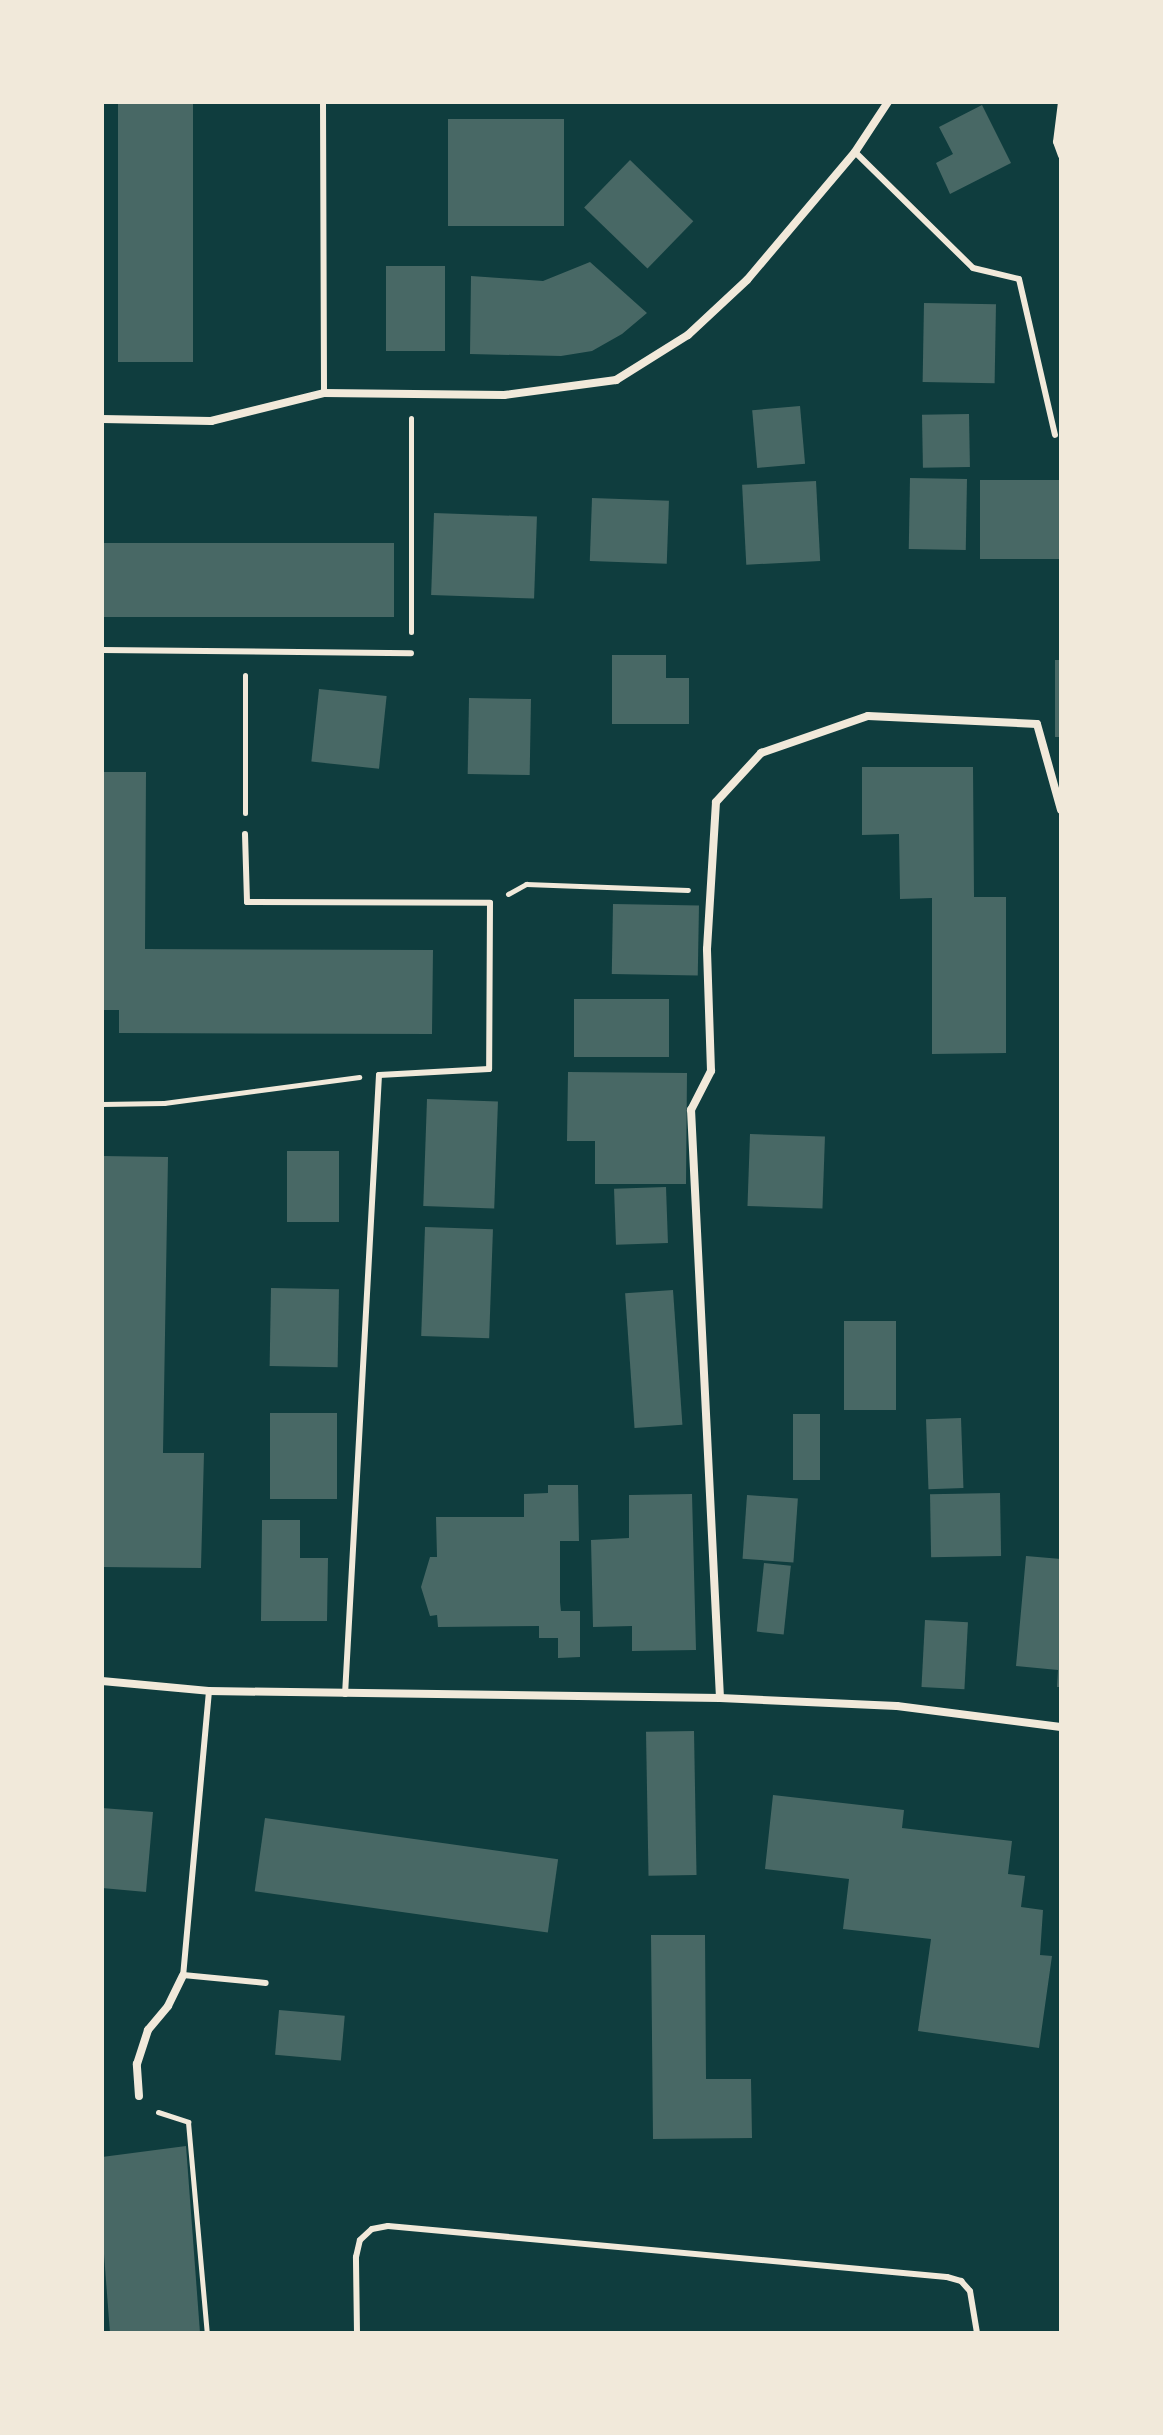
<!DOCTYPE html>
<html>
<head>
<meta charset="utf-8">
<style>
	body { margin:0 }
	#map { position:relative; width:1163px; height:2435px; overflow:hidden; background:#0f3d3e; font-family:"Source Sans 3",sans-serif }
	div>[style] { position:absolute }
	.building>* { inset:0; background:#486865; transform-origin:0 0 }
	.path>* { height:5px; margin:-2.5px; padding:0 2.5px; transform-origin:2.5px; border-radius:2.5px; background:#f1e9da }
	.service>* { height:6px; margin:-3px; padding:0 3px; transform-origin:3px; border-radius:3px; background:#f1e9da }
	.minor>* { height:8px; margin:-4px; padding:0 4px; transform-origin:4px; border-radius:4px; background:#f1e9da }
	span { translate:-50% -50%; white-space:nowrap; text-align:center; line-height:1.15; -webkit-text-stroke:8px #f1e9da; paint-order:stroke }
	.frame { position:absolute; inset:0; border:104px solid #f1e9da; pointer-events:none }
</style>
</head>
<body>
<div id="map">
	<div class="building">
		<i style="left:118px;top:102px;width:75px;height:260px"></i>
		<i style="clip-path:polygon(982px 105px,1011px 163px,950px 194px,936px 163px,953px 154px,939px 127px)"></i>
		<i style="left:448px;top:119px;width:116px;height:107px"></i>
		<i style="left:630px;top:160px;width:88px;height:66px;rotate:44deg"></i>
		<i style="clip-path:polygon(590px 262px,647px 313px,622px 334px,592px 351px,561px 356px,470px 354px,471px 276px,543px 281px)"></i>
		<i style="left:386px;top:266px;width:59px;height:85px"></i>
		<i style="left:924px;top:303px;width:72px;height:79px;rotate:1deg"></i>
		<i style="left:800px;top:406px;width:58px;height:48px;rotate:85deg"></i>
		<i style="left:969px;top:414px;width:53px;height:47px;rotate:89deg"></i>
		<i style="left:910px;top:478px;width:57px;height:71px;rotate:1deg"></i>
		<i style="left:980px;top:480px;width:81px;height:79px"></i>
		<i style="left:816px;top:481px;width:80px;height:74px;rotate:87deg"></i>
		<i style="left:592px;top:498px;width:77px;height:63px;rotate:2deg"></i>
		<i style="left:434px;top:513px;width:103px;height:82px;rotate:2deg"></i>
		<i style="left:102px;top:543px;width:292px;height:74px"></i>
		<i style="clip-path:polygon(612px 655px,666px 655px,666px 678px,689px 678px,689px 724px,612px 724px)"></i>
		<i style="left:1055px;top:660px;width:6px;height:77px"></i>
		<i style="left:319px;top:689px;width:68px;height:73px;rotate:6deg"></i>
		<i style="left:469px;top:698px;width:62px;height:76px;rotate:1deg"></i>
		<i style="clip-path:polygon(862px 767px,973px 767px,974px 897px,1006px 897px,1006px 1053px,932px 1054px,932px 898px,900px 899px,899px 834px,862px 835px)"></i>
		<i style="clip-path:polygon(102px 772px,146px 772px,145px 949px,433px 950px,432px 1034px,119px 1033px,119px 1010px,102px 1010px)"></i>
		<i style="left:613px;top:904px;width:86px;height:70px;rotate:1deg"></i>
		<i style="left:669px;top:999px;width:58px;height:95px;rotate:90deg"></i>
		<i style="clip-path:polygon(568px 1072px,687px 1073px,686px 1184px,595px 1184px,595px 1141px,567px 1141px)"></i>
		<i style="left:427px;top:1099px;width:71px;height:107px;rotate:2deg"></i>
		<i style="left:750px;top:1134px;width:75px;height:72px;rotate:2deg"></i>
		<i style="left:287px;top:1151px;width:52px;height:71px"></i>
		<i style="clip-path:polygon(102px 1156px,168px 1157px,163px 1453px,204px 1453px,201px 1568px,102px 1567px)"></i>
		<i style="left:666px;top:1187px;width:56px;height:52px;rotate:88deg"></i>
		<i style="left:425px;top:1227px;width:68px;height:109px;rotate:2deg"></i>
		<i style="left:271px;top:1288px;width:68px;height:78px;rotate:1deg"></i>
		<i style="left:673px;top:1290px;width:135px;height:48px;rotate:86deg"></i>
		<i style="left:844px;top:1321px;width:52px;height:89px"></i>
		<i style="left:270px;top:1413px;width:67px;height:86px"></i>
		<i style="left:793px;top:1414px;width:27px;height:66px"></i>
		<i style="left:961px;top:1418px;width:70px;height:35px;rotate:88deg"></i>
		<i style="clip-path:polygon(548px 1485px,578px 1485px,579px 1541px,560px 1541px,560px 1602px,561px 1611px,580px 1611px,580px 1657px,558px 1658px,558px 1638px,539px 1638px,539px 1626px,438px 1627px,437px 1615px,430px 1616px,421px 1587px,430px 1557px,437px 1557px,436px 1517px,524px 1517px,524px 1494px,548px 1493px)"></i>
		<i style="left:1000px;top:1493px;width:63px;height:70px;rotate:89deg"></i>
		<i style="clip-path:polygon(692px 1494px,696px 1650px,632px 1651px,632px 1626px,593px 1627px,591px 1540px,629px 1538px,629px 1495px)"></i>
		<i style="left:747px;top:1495px;width:51px;height:64px;rotate:4deg"></i>
		<i style="clip-path:polygon(262px 1520px,300px 1520px,300px 1558px,328px 1558px,327px 1621px,261px 1621px)"></i>
		<i style="clip-path:polygon(1026px 1556px,1061px 1559px,1061px 1687px,1057px 1687px,1058px 1670px,1016px 1666px)"></i>
		<i style="left:764px;top:1563px;width:27px;height:69px;rotate:6deg"></i>
		<i style="left:925px;top:1620px;width:43px;height:67px;rotate:3deg"></i>
		<i style="left:694px;top:1731px;width:144px;height:48px;rotate:89deg"></i>
		<i style="clip-path:polygon(773px 1795px,904px 1810px,902px 1828px,1012px 1841px,1008px 1874px,1025px 1876px,1021px 1907px,1043px 1910px,1040px 1955px,1052px 1956px,1039px 2048px,918px 2031px,931px 1939px,843px 1929px,849px 1879px,765px 1869px)"></i>
		<i style="clip-path:polygon(102px 1808px,153px 1812px,146px 1892px,102px 1888px)"></i>
		<i style="left:265px;top:1818px;width:296px;height:74px;rotate:8deg"></i>
		<i style="clip-path:polygon(651px 1935px,705px 1935px,706px 2079px,751px 2079px,752px 2138px,653px 2139px)"></i>
		<i style="left:279px;top:2010px;width:66px;height:45px;rotate:5deg"></i>
		<i style="clip-path:polygon(186px 2146px,200px 2333px,110px 2333px,102px 2228px,102px 2157px)"></i>
	</div>
	<div class="path">
		<i style="left:411px;top:418px;width:214px;rotate:90deg"></i>
		<i style="left:245px;top:813px;width:138px;rotate:-90deg"></i>
		<i style="left:508px;top:894px;width:21px;rotate:-29deg"></i>
		<i style="left:526px;top:884px;width:162px;rotate:2.1deg"></i>
		<i style="left:102px;top:1104px;width:62px;rotate:-0.9deg"></i>
		<i style="left:164px;top:1103px;width:197px;rotate:-7.6deg"></i>
		<i style="left:158px;top:2112px;width:32px;rotate:18deg"></i>
		<i style="left:188px;top:2122px;width:212px;rotate:84.9deg"></i>
	</div>
	<div class="service">
		<i style="left:323px;top:102px;width:291px;rotate:89.8deg"></i>
		<i style="left:1061px;top:102px;width:40px;rotate:97.1deg"></i>
		<i style="left:1056px;top:142px;width:15px;rotate:70deg"></i>
		<i style="left:855px;top:152px;width:165px;rotate:44.5deg"></i>
		<i style="left:973px;top:268px;width:47px;rotate:13.4deg"></i>
		<i style="left:1019px;top:279px;width:160px;rotate:77deg"></i>
		<i style="left:102px;top:650px;width:309px;rotate:0.6deg"></i>
		<i style="left:245px;top:834px;width:68px;rotate:88.3deg"></i>
		<i style="left:247px;top:902px;width:243px;rotate:0.2deg"></i>
		<i style="left:490px;top:903px;width:166px;rotate:90.3deg"></i>
		<i style="left:489px;top:1069px;width:110px;rotate:176.9deg"></i>
		<i style="left:379px;top:1075px;width:620px;rotate:93.14deg"></i>
		<i style="left:209px;top:1691px;width:285px;rotate:95.2deg"></i>
		<i style="left:183px;top:1975px;width:83px;rotate:5.5deg"></i>
		<i style="left:357px;top:2333px;width:76px;rotate:-90.8deg"></i>
		<i style="left:356px;top:2257px;width:17px;rotate:-77deg"></i>
		<i style="left:360px;top:2240px;width:16px;rotate:-43deg"></i>
		<i style="left:372px;top:2229px;width:16px;rotate:-11deg"></i>
		<i style="left:388px;top:2226px;width:561px;rotate:5.21deg"></i>
		<i style="left:947px;top:2277px;width:15px;rotate:16deg"></i>
		<i style="left:961px;top:2281px;width:13px;rotate:48deg"></i>
		<i style="left:970px;top:2291px;width:43px;rotate:80.5deg"></i>
	</div>
	<div class="minor">
		<i style="left:102px;top:419px;width:109px;rotate:1.1deg"></i>
		<i style="left:211px;top:421px;width:116px;rotate:-13.9deg"></i>
		<i style="left:324px;top:393px;width:180px;rotate:0.6deg"></i>
		<i style="left:504px;top:395px;width:113px;rotate:-7.6deg"></i>
		<i style="left:616px;top:380px;width:85px;rotate:-32deg"></i>
		<i style="left:688px;top:335px;width:81px;rotate:-43deg"></i>
		<i style="left:747px;top:280px;width:167px;rotate:-49.8deg"></i>
		<i style="left:855px;top:152px;width:60px;rotate:-56.6deg"></i>
		<i style="left:102px;top:1681px;width:107px;rotate:5.3deg"></i>
		<i style="left:209px;top:1691px;width:511px;rotate:0.78deg"></i>
		<i style="left:720px;top:1698px;width:177px;rotate:2.6deg"></i>
		<i style="left:897px;top:1706px;width:165px;rotate:7.3deg"></i>
		<i style="left:720px;top:1698px;width:589px;rotate:-92.82deg"></i>
		<i style="left:691px;top:1110px;width:44px;rotate:-62.9deg"></i>
		<i style="left:711px;top:1071px;width:122px;rotate:-91.9deg"></i>
		<i style="left:707px;top:949px;width:147px;rotate:-86.5deg"></i>
		<i style="left:716px;top:802px;width:67px;rotate:-47.4deg"></i>
		<i style="left:761px;top:753px;width:113px;rotate:-19.1deg"></i>
		<i style="left:868px;top:716px;width:169px;rotate:2.7deg"></i>
		<i style="left:1037px;top:724px;width:89px;rotate:74.4deg"></i>
		<i style="left:139px;top:2096px;width:32px;rotate:-94deg"></i>
		<i style="left:137px;top:2064px;width:36px;rotate:-72deg"></i>
		<i style="left:148px;top:2030px;width:31px;rotate:-50deg"></i>
		<i style="left:168px;top:2006px;width:34px;rotate:-64deg"></i>
	</div>
	<div class="frame"></div>
</div>
</body>
</html>
